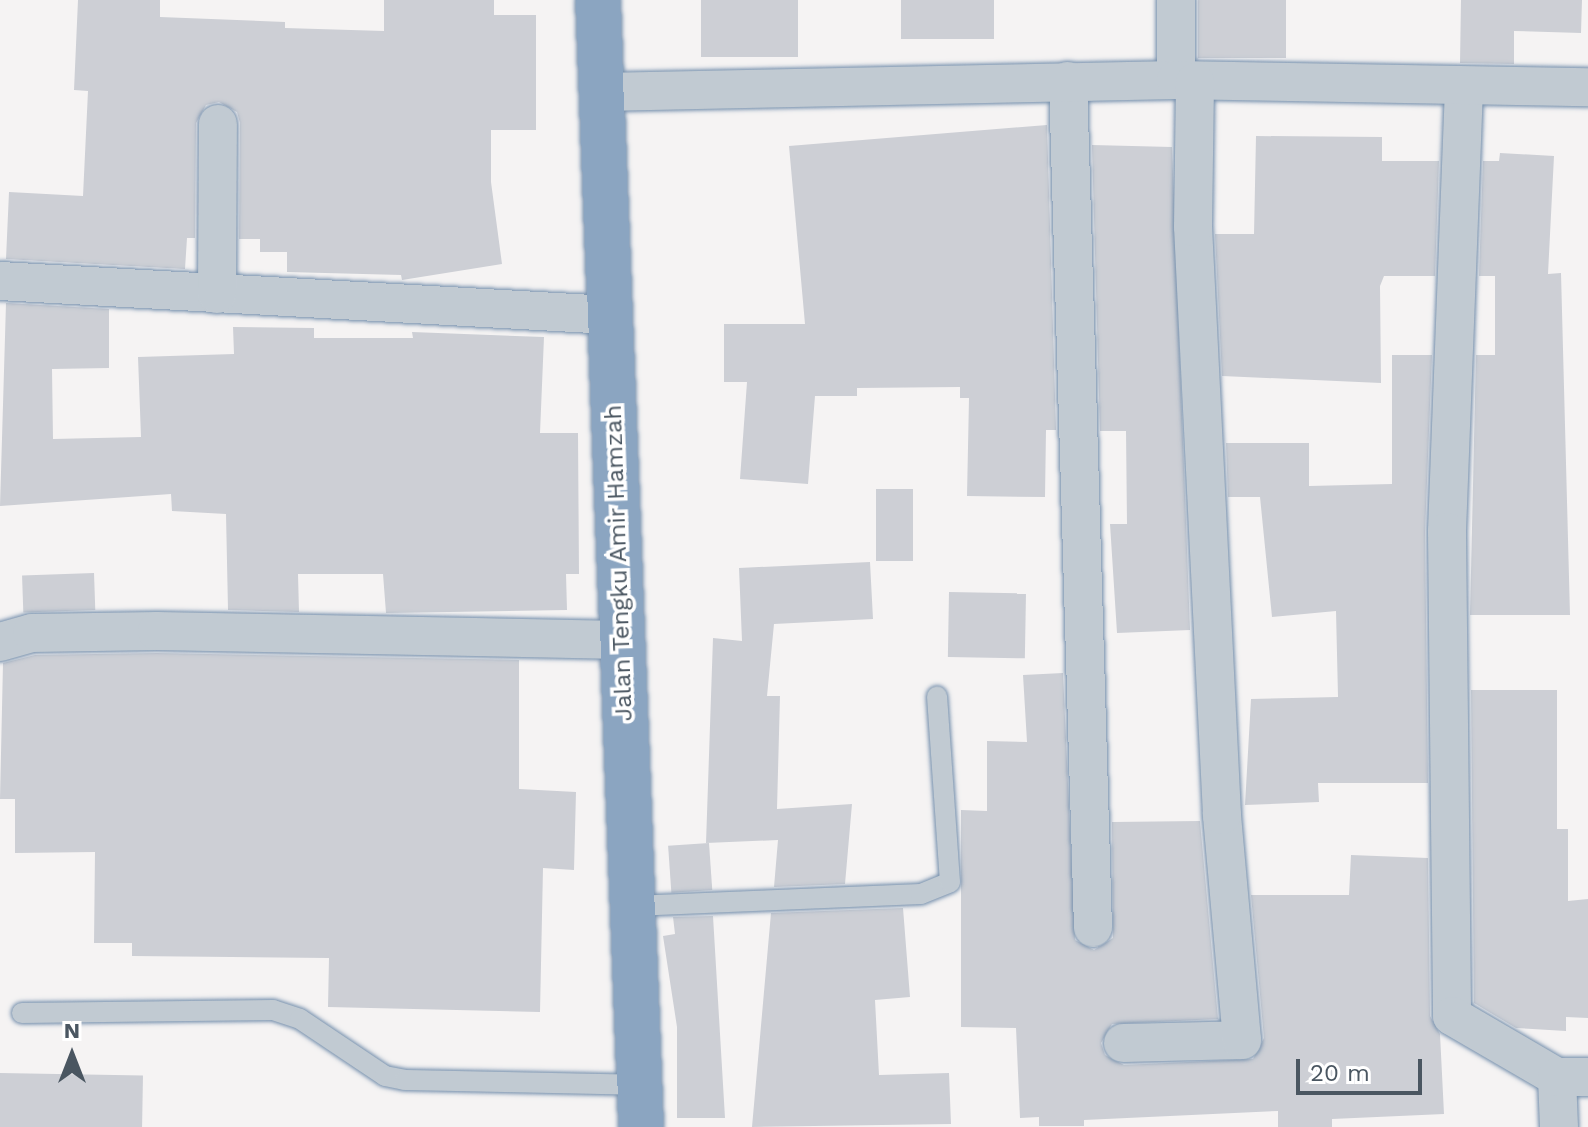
<!DOCTYPE html>
<html>
<head>
<meta charset="utf-8">
<style>
	body { margin:0 }
	#map { position:relative; width:1588px; height:1127px; overflow:hidden; background:#f5f3f3; font-family:"Work Sans",sans-serif }
	div>[style] { position:absolute }
	.building>* { inset:0; background:#cdcfd5; transform-origin:0 0 }
	.roads { filter:drop-shadow(0 0 2px #7690ad) drop-shadow(0 0 2px #7690ad) }
	.lane>* { height:20px; margin:-10px; padding:0 10px; transform-origin:10px; border-radius:10px; background:#c1cad2 }
	.street>* { height:38px; margin:-19px; padding:0 19px; transform-origin:19px; border-radius:19px; background:#c1cad2 }
	.highway>* { height:44px; margin:-22px; padding:0 22px; transform-origin:22px; border-radius:22px; background:#8ba5c1 }
	span { translate:-50% -50%; white-space:nowrap; text-align:center; line-height:1.15; -webkit-text-stroke:7px #fff; paint-order:stroke }
	.street-label { font-size:24px; color:#4a5661 }
	.north { position:absolute; left:32px; top:1015px; width:80px; height:80px; -webkit-text-stroke:6px #fff; paint-order:stroke; rotate:0deg; font-size:22px; font-weight:700; line-height:32px; text-align:center; color:#4a5661 }
	.north::after { content:''; display:block; margin:auto; width:28px; height:36px; background:#4a5661; clip-path:polygon(50% 0,100% 100%,50% 72%,0 100%) }
	.scale { position:absolute; left:1296px; top:1059px; width:126px; height:36px; box-sizing:border-box; border:4px solid #4a5661; border-top:0; padding-left:10px; font-size:24px; line-height:28px; white-space:nowrap; color:#4a5661; -webkit-text-stroke:6px #fff; paint-order:stroke }
</style>
</head>
<body>
<div id="map">
	<div class="building">
		<i style="clip-path:polygon(78px 0,160px 0,160px 17px,285px 22px,285px 28px,384px 31px,384px 0,494px 0,494px 15px,536px 15px,536px 130px,491px 130px,491px 182px,502px 264px,402px 280px,401px 275px,287px 272px,287px 252px,260px 252px,260px 239px,239px 239px,240px 123px,237px 112px,219px 102px,206px 105px,196px 123px,195px 238px,187px 238px,185px 269px,6px 259px,9px 192px,83px 196px,88px 91px,74px 90px)"></i>
		<i style="left:701px;top:0;width:97px;height:57px"></i>
		<i style="left:901px;top:0;width:93px;height:39px"></i>
		<i style="left:1198px;top:0;width:88px;height:58px"></i>
		<i style="clip-path:polygon(1461px 0,1582px 0,1581px 33px,1514px 31px,1514px 64px,1460px 63px)"></i>
		<i style="clip-path:polygon(1047px 125px,1056px 430px,1046px 430px,1045px 497px,967px 496px,969px 398px,960px 398px,960px 387px,857px 388px,857px 396px,815px 396px,808px 484px,740px 479px,747px 382px,724px 382px,724px 324px,805px 324px,789px 146px)"></i>
		<i style="clip-path:polygon(1256px 136px,1382px 137px,1382px 161px,1439px 161px,1435px 276px,1384px 276px,1380px 286px,1381px 383px,1222px 376px,1215px 234px,1254px 234px)"></i>
		<i style="clip-path:polygon(1092px 145px,1172px 147px,1190px 630px,1117px 633px,1110px 524px,1127px 524px,1126px 431px,1100px 431px)"></i>
		<i style="clip-path:polygon(1500px 153px,1554px 156px,1548px 274px,1561px 273px,1570px 615px,1470px 615px,1476px 355px,1495px 355px,1495px 276px,1479px 276px,1483px 161px,1499px 161px)"></i>
		<i style="clip-path:polygon(6px 303px,109px 309px,109px 368px,52px 369px,53px 439px,141px 437px,138px 357px,234px 354px,233px 327px,314px 328px,314px 338px,413px 338px,412px 332px,544px 337px,540px 433px,578px 433px,579px 574px,566px 574px,567px 610px,386px 613px,383px 574px,298px 574px,299px 612px,228px 610px,226px 514px,172px 511px,171px 494px,0 506px)"></i>
		<i style="clip-path:polygon(1392px 355px,1432px 355px,1425px 532px,1428px 783px,1318px 783px,1319px 802px,1245px 805px,1251px 699px,1338px 697px,1336px 611px,1272px 617px,1260px 497px,1228px 497px,1226px 443px,1309px 443px,1309px 486px,1392px 484px)"></i>
		<i style="left:876px;top:489px;width:37px;height:72px"></i>
		<i style="clip-path:polygon(870px 562px,873px 619px,774px 624px,767px 696px,780px 696px,777px 809px,852px 804px,845px 884px,774px 887px,778px 840px,706px 843px,713px 638px,742px 641px,739px 568px)"></i>
		<i style="left:94px;top:573px;width:37px;height:72px;rotate:88deg"></i>
		<i style="left:949px;top:592px;width:77px;height:65px;rotate:1deg"></i>
		<i style="clip-path:polygon(157px 653px,519px 660px,519px 789px,576px 792px,574px 870px,543px 868px,540px 1012px,328px 1007px,329px 958px,132px 956px,132px 943px,94px 943px,95px 852px,15px 853px,15px 799px,0 799px,3px 663px,35px 655px)"></i>
		<i style="clip-path:polygon(1063px 673px,1075px 940px,1094px 950px,1113px 938px,1112px 822px,1200px 821px,1218px 1019px,1112px 1024px,1101px 1043px,1105px 1055px,1124px 1065px,1253px 1059px,1264px 1038px,1251px 895px,1349px 895px,1351px 855px,1428px 858px,1430px 1016px,1440px 1034px,1444px 1114px,1332px 1119px,1332px 1127px,1278px 1127px,1278px 1111px,1084px 1120px,1084px 1126px,1039px 1126px,1039px 1117px,1020px 1118px,1016px 1028px,961px 1027px,961px 810px,987px 811px,987px 741px,1027px 742px,1023px 675px)"></i>
		<i style="clip-path:polygon(1471px 690px,1557px 690px,1557px 829px,1568px 829px,1568px 901px,1588px 899px,1588px 1018px,1566px 1017px,1566px 1031px,1516px 1028px,1474px 1003px)"></i>
		<i style="left:709px;top:843px;width:47px;height:41px;rotate:86deg"></i>
		<i style="clip-path:polygon(903px 908px,910px 997px,875px 1000px,879px 1075px,949px 1073px,951px 1124px,752px 1127px,771px 913px)"></i>
		<i style="clip-path:polygon(713px 916px,725px 1118px,677px 1118px,677px 1027px,663px 936px,675px 934px,673px 917px)"></i>
		<i style="left:0;top:1073px;width:143px;height:54px;rotate:1deg"></i>
	</div>
	<div class="roads">
		<div class="lane">
			<i style="left:633px;top:906px;width:288px;rotate:-2.4deg"></i>
			<i style="left:921px;top:894px;width:31px;rotate:-22deg"></i>
			<i style="left:950px;top:882px;width:186px;rotate:-94deg"></i>
			<i style="left:22px;top:1013px;width:251px;rotate:-0.7deg"></i>
			<i style="left:273px;top:1010px;width:28px;rotate:18deg"></i>
			<i style="left:300px;top:1019px;width:102px;rotate:33.8deg"></i>
			<i style="left:385px;top:1076px;width:20px;rotate:11deg"></i>
			<i style="left:405px;top:1080px;width:234px;rotate:1.2deg"></i>
		</div>
		<div class="street">
			<i style="left:1176px;top:80px;width:80px;rotate:-90deg"></i>
			<i style="left:1068px;top:81px;width:847px;rotate:88.31deg"></i>
			<i style="left:1464px;top:88px;width:444px;rotate:92.2deg"></i>
			<i style="left:1447px;top:532px;width:484px;rotate:89.4deg"></i>
			<i style="left:1452px;top:1016px;width:121px;rotate:30.2deg"></i>
			<i style="left:602px;top:92px;width:574px;rotate:-1.2deg"></i>
			<i style="left:1176px;top:80px;width:412px;rotate:1deg"></i>
			<i style="left:0;top:281px;width:611px;rotate:3.19deg"></i>
			<i style="left:217px;top:294px;width:170px;rotate:-89.7deg"></i>
			<i style="left:0;top:642px;width:33px;rotate:-16deg"></i>
			<i style="left:32px;top:633px;width:125px;rotate:-0.9deg"></i>
			<i style="left:157px;top:631px;width:465px;rotate:1.1deg"></i>
			<i style="left:1123px;top:1043px;width:119px;rotate:-1.4deg"></i>
			<i style="left:1242px;top:1040px;width:226px;rotate:-95.1deg"></i>
			<i style="left:1222px;top:815px;width:589px;rotate:-92.82deg"></i>
			<i style="left:1193px;top:227px;width:145px;rotate:-89.2deg"></i>
			<i style="left:1559px;top:1127px;width:50px;rotate:-92.3deg"></i>
			<i style="left:1557px;top:1077px;width:31px"></i>
		</div>
		<div class="highway">
			<i style="left:598px;top:0;width:1128px;rotate:87.81deg"></i>
		</div>
	</div>
	<div class="street-label">
		<span style="left:619px;top:563px;rotate:-92deg">Jalan Tengku Amir Hamzah</span>
	</div>
	<div class="north">N</div>
	<div class="scale">20 m</div>
</div>
</body>
</html>
